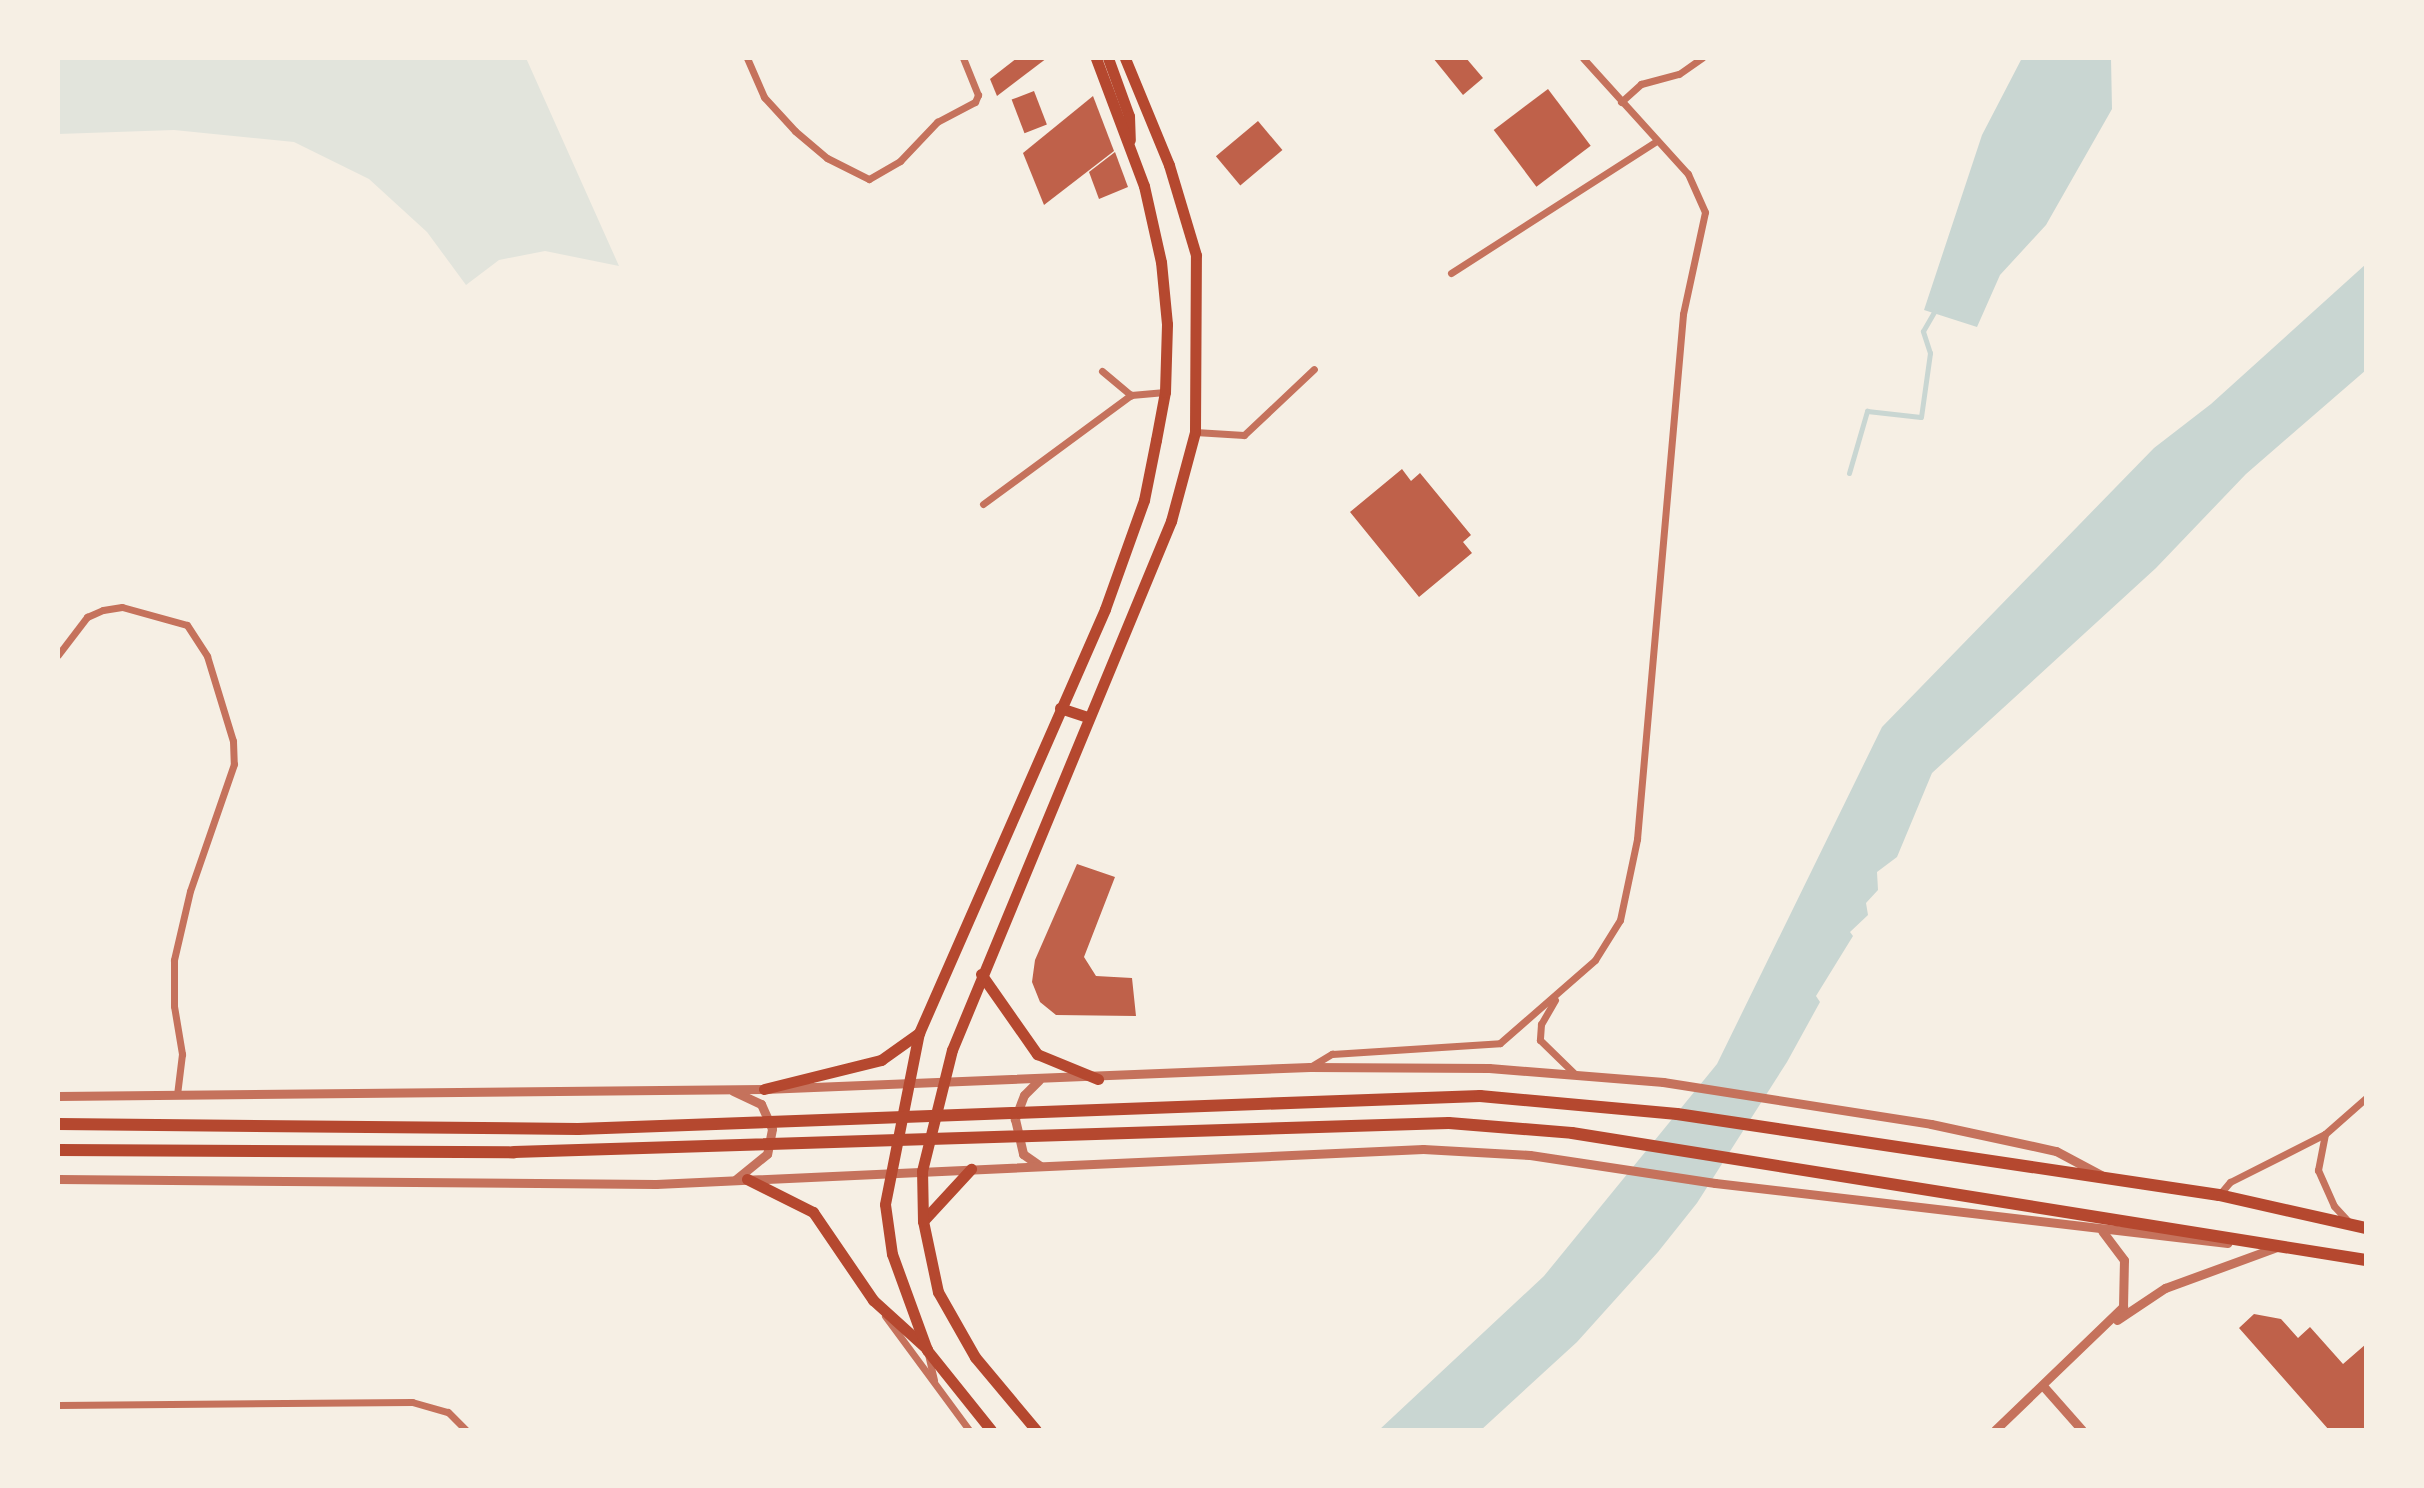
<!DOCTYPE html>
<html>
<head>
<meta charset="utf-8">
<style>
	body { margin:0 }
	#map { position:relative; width:2424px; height:1488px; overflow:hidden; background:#f6efe4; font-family:"PT Sans",sans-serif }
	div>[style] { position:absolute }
	.green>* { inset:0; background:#e2e4dc }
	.water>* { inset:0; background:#c9d6d2 }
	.stream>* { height:5px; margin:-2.5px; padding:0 2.5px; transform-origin:2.5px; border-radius:2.5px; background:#c9d6d2 }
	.building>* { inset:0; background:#bf614a; transform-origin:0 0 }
	.minor>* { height:7px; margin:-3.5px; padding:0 3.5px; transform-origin:3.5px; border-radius:3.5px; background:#c5725c }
	.tertiary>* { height:9px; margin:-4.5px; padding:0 4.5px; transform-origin:4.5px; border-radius:4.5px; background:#c5725c }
	.primary>* { height:11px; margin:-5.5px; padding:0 5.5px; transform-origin:5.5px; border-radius:5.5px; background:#b5482f }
	.trunk>* { height:12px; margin:-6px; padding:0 6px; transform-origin:6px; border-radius:6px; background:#b5482f }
	span { translate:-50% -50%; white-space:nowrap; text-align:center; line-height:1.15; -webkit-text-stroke:8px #f6efe4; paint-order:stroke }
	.frame { position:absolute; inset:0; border:60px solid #f6efe4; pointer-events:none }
</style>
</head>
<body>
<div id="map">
	<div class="green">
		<i style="clip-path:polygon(58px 58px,526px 58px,619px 266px,545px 251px,499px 260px,466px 285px,427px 232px,369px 179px,294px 142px,174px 130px,58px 134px)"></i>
	</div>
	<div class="water">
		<i style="clip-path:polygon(2022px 58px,2111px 58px,2112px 109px,2046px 225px,2000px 275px,1977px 327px,1924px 310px,1982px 135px)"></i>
		<i style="clip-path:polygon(2366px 264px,2366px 370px,2246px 474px,2156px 568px,1932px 773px,1897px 857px,1877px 872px,1878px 890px,1866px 903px,1868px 915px,1850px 932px,1853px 936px,1816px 996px,1820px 1002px,1787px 1062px,1697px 1203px,1658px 1252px,1577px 1342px,1481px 1430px,1379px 1430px,1544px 1276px,1717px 1064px,1882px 727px,2154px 448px,2211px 404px)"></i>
	</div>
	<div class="stream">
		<i style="left:1849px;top:473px;width:65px;rotate:-73.8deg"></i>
		<i style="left:1867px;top:411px;width:54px;rotate:6.3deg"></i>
		<i style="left:1921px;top:417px;width:65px;rotate:-82deg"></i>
		<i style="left:1930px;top:353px;width:23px;rotate:-108deg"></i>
		<i style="left:1923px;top:331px;width:24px;rotate:-60deg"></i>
	</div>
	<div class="building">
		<i style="clip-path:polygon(1017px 58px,1047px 58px,997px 96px,990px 79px)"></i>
		<i style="clip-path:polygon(1433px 58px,1466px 58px,1483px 78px,1463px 95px)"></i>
		<i style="left:1548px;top:89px;width:71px;height:68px;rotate:53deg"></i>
		<i style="left:1034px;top:91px;width:36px;height:24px;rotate:69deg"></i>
		<i style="clip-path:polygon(1093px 96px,1114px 151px,1044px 205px,1023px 153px)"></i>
		<i style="left:1258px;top:121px;width:38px;height:55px;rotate:50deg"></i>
		<i style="clip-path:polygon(1115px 152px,1128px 187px,1099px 199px,1089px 172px)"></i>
		<i style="clip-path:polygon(1402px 469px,1411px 481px,1420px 473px,1471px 535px,1463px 542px,1472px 553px,1419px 597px,1350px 512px)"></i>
		<i style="clip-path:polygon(1077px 864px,1115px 877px,1084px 957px,1096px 976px,1132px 978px,1136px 1016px,1056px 1015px,1040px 1002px,1032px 982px,1035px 960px)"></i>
		<i style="clip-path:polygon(2254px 1314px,2281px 1319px,2298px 1338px,2310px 1327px,2343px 1364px,2366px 1344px,2366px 1430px,2329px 1430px,2239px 1328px)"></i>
	</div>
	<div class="minor">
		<i style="left:747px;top:58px;width:43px;rotate:66.4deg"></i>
		<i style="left:764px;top:97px;width:46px;rotate:47.6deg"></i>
		<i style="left:795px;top:131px;width:42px;rotate:40.2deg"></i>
		<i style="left:827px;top:158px;width:47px;rotate:26.6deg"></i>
		<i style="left:869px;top:179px;width:36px;rotate:-30deg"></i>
		<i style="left:900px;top:161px;width:54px;rotate:-46.5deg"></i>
		<i style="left:937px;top:122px;width:43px;rotate:-27.8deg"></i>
		<i style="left:975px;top:102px;width:8px;rotate:-67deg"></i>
		<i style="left:978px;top:95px;width:40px;rotate:-112deg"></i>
		<i style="left:1621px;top:102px;width:27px;rotate:-42deg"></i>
		<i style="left:1641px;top:84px;width:39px;rotate:-15deg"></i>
		<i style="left:1679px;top:74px;width:28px;rotate:-35deg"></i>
		<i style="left:1451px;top:273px;width:245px;rotate:-32.7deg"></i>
		<i style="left:1102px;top:371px;width:38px;rotate:40deg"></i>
		<i style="left:1131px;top:395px;width:34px;rotate:-5deg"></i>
		<i style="left:1195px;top:432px;width:49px;rotate:3.5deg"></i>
		<i style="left:1244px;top:435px;width:96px;rotate:-43.3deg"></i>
		<i style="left:983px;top:504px;width:184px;rotate:-36.4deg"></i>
		<i style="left:58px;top:655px;width:48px;rotate:-52.7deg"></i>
		<i style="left:87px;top:617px;width:17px;rotate:-24deg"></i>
		<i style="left:103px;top:610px;width:19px;rotate:-9deg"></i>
		<i style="left:122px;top:607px;width:67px;rotate:15.5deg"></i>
		<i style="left:187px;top:625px;width:37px;rotate:57deg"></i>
		<i style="left:207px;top:656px;width:89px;rotate:73deg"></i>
		<i style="left:233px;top:741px;width:23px;rotate:88deg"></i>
		<i style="left:234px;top:764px;width:134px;rotate:109.1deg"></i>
		<i style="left:190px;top:891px;width:71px;rotate:103.1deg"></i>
		<i style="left:174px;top:960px;width:46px;rotate:90deg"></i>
		<i style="left:174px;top:1006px;width:49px;rotate:80.5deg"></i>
		<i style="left:182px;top:1054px;width:41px;rotate:97deg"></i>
		<i style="left:1555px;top:1000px;width:28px;rotate:120deg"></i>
		<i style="left:1541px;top:1024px;width:16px;rotate:94deg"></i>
		<i style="left:1540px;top:1040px;width:49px;rotate:44.2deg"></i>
		<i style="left:1310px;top:1067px;width:26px;rotate:-31deg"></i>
		<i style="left:1332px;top:1054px;width:168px;rotate:-3.7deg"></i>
		<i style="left:1500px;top:1043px;width:126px;rotate:-41.1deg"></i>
		<i style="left:1595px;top:960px;width:47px;rotate:-58deg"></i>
		<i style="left:1620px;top:920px;width:83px;rotate:-78.1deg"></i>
		<i style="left:1637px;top:839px;width:527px;rotate:-84.99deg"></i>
		<i style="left:1683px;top:314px;width:104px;rotate:-77.8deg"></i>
		<i style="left:1705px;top:212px;width:42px;rotate:-114.1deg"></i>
		<i style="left:1688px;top:174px;width:156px;rotate:-132.2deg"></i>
		<i style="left:2325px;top:1134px;width:37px;rotate:101deg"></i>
		<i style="left:2318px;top:1170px;width:39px;rotate:66deg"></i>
		<i style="left:2334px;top:1206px;width:25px;rotate:47deg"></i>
		<i style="left:2219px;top:1195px;width:17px;rotate:-50deg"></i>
		<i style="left:2230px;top:1182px;width:106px;rotate:-26.8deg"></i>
		<i style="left:2325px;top:1134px;width:55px;rotate:-41.3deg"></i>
		<i style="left:885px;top:1316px;width:142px;rotate:53.6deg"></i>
		<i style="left:928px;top:1354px;width:27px;rotate:77deg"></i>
		<i style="left:58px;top:1405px;width:354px;rotate:-0.5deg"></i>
		<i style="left:412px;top:1402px;width:37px;rotate:16deg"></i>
		<i style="left:448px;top:1412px;width:25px;rotate:45deg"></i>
	</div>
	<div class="tertiary">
		<i style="left:1039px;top:1080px;width:21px;rotate:135deg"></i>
		<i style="left:1024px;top:1095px;width:26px;rotate:111deg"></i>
		<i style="left:1015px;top:1119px;width:36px;rotate:77deg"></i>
		<i style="left:1023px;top:1154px;width:21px;rotate:35deg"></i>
		<i style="left:733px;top:1091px;width:31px;rotate:25deg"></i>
		<i style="left:761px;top:1104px;width:27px;rotate:66deg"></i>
		<i style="left:772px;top:1129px;width:25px;rotate:101deg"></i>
		<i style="left:767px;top:1154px;width:40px;rotate:141deg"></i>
		<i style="left:58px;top:1096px;width:706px;rotate:-0.57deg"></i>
		<i style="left:764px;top:1089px;width:546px;rotate:-2.31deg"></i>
		<i style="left:1310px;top:1067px;width:179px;rotate:0.3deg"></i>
		<i style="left:1489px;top:1068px;width:175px;rotate:4.6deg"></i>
		<i style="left:1663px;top:1082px;width:271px;rotate:8.9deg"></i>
		<i style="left:1931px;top:1124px;width:128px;rotate:12.2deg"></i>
		<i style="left:2056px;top:1151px;width:51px;rotate:28.1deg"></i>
		<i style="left:58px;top:1179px;width:598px;rotate:0.48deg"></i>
		<i style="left:656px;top:1184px;width:768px;rotate:-2.61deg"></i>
		<i style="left:1423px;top:1149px;width:107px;rotate:3.2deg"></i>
		<i style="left:1530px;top:1155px;width:187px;rotate:8.6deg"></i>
		<i style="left:1715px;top:1183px;width:516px;rotate:6.68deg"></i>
		<i style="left:2117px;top:1320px;width:58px;rotate:-33.7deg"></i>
		<i style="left:2165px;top:1288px;width:119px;rotate:-20.1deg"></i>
		<i style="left:2044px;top:1387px;width:57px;rotate:48.5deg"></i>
		<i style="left:1995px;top:1430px;width:178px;rotate:-43.9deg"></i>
		<i style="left:2123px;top:1307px;width:47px;rotate:-88.8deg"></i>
		<i style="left:2124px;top:1260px;width:36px;rotate:-127deg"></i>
	</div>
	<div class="primary">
		<i style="left:1108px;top:58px;width:62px;rotate:70.1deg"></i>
		<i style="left:1129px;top:116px;width:24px;rotate:88deg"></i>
		<i style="left:1060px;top:708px;width:28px;rotate:18deg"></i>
		<i style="left:981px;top:974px;width:98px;rotate:55deg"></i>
		<i style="left:1037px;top:1054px;width:66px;rotate:22.3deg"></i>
		<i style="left:764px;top:1089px;width:121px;rotate:-13.9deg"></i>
		<i style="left:881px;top:1060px;width:47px;rotate:-35.4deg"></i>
		<i style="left:747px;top:1179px;width:74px;rotate:26.6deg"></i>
		<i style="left:813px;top:1212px;width:107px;rotate:55.7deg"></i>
		<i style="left:873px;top:1300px;width:73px;rotate:42.2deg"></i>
		<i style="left:923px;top:1221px;width:71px;rotate:-47.3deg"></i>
		<i style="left:991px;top:1430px;width:102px;rotate:-128.7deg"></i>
		<i style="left:927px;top:1350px;width:102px;rotate:-110deg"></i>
		<i style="left:892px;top:1254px;width:50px;rotate:-98deg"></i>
		<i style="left:885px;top:1204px;width:174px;rotate:-78.8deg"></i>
		<i style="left:919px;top:1033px;width:463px;rotate:-66.3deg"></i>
		<i style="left:1105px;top:609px;width:116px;rotate:-70.3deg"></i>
		<i style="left:1144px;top:500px;width:61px;rotate:-78.7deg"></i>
		<i style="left:1156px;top:440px;width:49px;rotate:-79.4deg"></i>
		<i style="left:1165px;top:392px;width:68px;rotate:-88.3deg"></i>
		<i style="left:1167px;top:324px;width:62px;rotate:-95.5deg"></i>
		<i style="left:1161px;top:262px;width:78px;rotate:-102.6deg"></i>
		<i style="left:1144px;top:186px;width:137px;rotate:-110.6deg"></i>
		<i style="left:1036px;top:1430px;width:95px;rotate:-129.9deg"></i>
		<i style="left:975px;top:1357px;width:75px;rotate:-119.6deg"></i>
		<i style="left:938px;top:1292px;width:73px;rotate:-101.9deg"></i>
		<i style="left:923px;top:1221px;width:50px;rotate:-91.1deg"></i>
		<i style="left:922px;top:1171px;width:125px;rotate:-76.1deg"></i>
		<i style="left:952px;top:1050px;width:573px;rotate:-67.51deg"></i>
		<i style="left:1171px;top:521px;width:92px;rotate:-74.9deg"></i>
		<i style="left:1195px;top:432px;width:177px;rotate:-89.7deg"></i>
		<i style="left:1196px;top:255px;width:94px;rotate:-106.7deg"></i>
		<i style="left:1169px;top:165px;width:116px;rotate:-112.4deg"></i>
	</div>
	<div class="trunk">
		<i style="left:58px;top:1124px;width:520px;rotate:0.55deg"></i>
		<i style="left:578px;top:1129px;width:903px;rotate:-2.1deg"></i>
		<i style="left:1480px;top:1096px;width:198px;rotate:5.2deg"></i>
		<i style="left:1677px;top:1114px;width:548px;rotate:8.5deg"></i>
		<i style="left:2219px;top:1195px;width:151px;rotate:12.7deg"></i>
		<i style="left:58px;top:1150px;width:456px;rotate:0.3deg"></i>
		<i style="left:514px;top:1152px;width:935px;rotate:-1.78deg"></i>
		<i style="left:1449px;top:1123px;width:123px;rotate:4.6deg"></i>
		<i style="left:1572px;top:1133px;width:804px;rotate:9.09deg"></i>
	</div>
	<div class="frame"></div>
</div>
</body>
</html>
